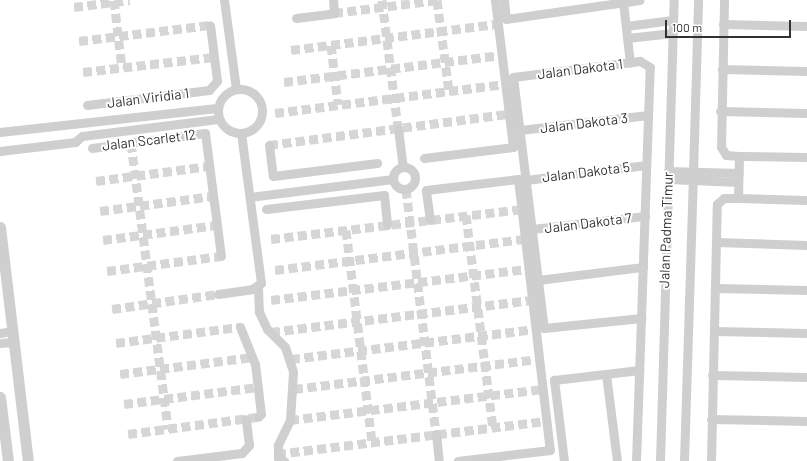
<!DOCTYPE html>
<html>
<head>
<meta charset="utf-8">
<style>
	body { margin:0 }
	#map { position:relative; width:807px; height:461px; overflow:hidden; background:#fff; font-family:Barlow,sans-serif }
	div>[style] { position:absolute }
	.minor-tunnel>* { height:9px; margin-top:-4.5px; transform-origin:0; background:repeating-linear-gradient(90deg,#d6d6d6 0 9px,transparent 0 13.5px) }
	.minor>* { height:9px; margin:-4.5px; padding:0 4.5px; transform-origin:4.5px; border-radius:4.5px; background:#cfcfcf }
	.minor>.ring { margin:-4.5px; padding:0; box-sizing:content-box; background:none; border:9px solid #cfcfcf; border-radius:50% }
	.tertiary>* { height:11px; margin:-5.5px; padding:0 5.5px; transform-origin:5.5px; border-radius:5.5px; background:#cfcfcf }
	span { translate:-50% -50%; white-space:nowrap; text-align:center; line-height:1.15; -webkit-text-stroke:4px #fff; paint-order:stroke }
	.street-label { font-size:14px; color:#323232 }
	.scale { position:absolute; left:665px; top:20px; width:126px; height:18px; box-sizing:border-box; border:2px solid #323232; border-top:0; padding-left:5px; font-size:12px; line-height:14px; white-space:nowrap; color:#323232; -webkit-text-stroke:3px #fff; paint-order:stroke }
</style>
</head>
<body>
<div id="map">
	<div class="minor-tunnel">
		<i style="left:114px;top:0;width:68px;rotate:83.3deg"></i>
		<i style="left:382px;top:0;width:129px;rotate:82.9deg"></i>
		<i style="left:437px;top:0;width:92px;rotate:82.5deg"></i>
		<i style="left:74px;top:7px;width:56px;rotate:-7.1deg"></i>
		<i style="left:334px;top:13px;width:106px;rotate:-7.1deg"></i>
		<i style="left:79px;top:41px;width:132px;rotate:-7deg"></i>
		<i style="left:331px;top:45px;width:60px;rotate:83.3deg"></i>
		<i style="left:291px;top:50px;width:209px;rotate:-7.2deg"></i>
		<i style="left:83px;top:72px;width:132px;rotate:-6.5deg"></i>
		<i style="left:284px;top:82px;width:219px;rotate:-7.1deg"></i>
		<i style="left:275px;top:113px;width:232px;rotate:-7.2deg"></i>
		<i style="left:131px;top:143px;width:288px;rotate:82.6deg"></i>
		<i style="left:269px;top:145px;width:242px;rotate:-7.4deg"></i>
		<i style="left:96px;top:181px;width:114px;rotate:-7.6deg"></i>
		<i style="left:406px;top:189px;width:247px;rotate:83deg"></i>
		<i style="left:100px;top:211px;width:114px;rotate:-7.6deg"></i>
		<i style="left:466px;top:215px;width:215px;rotate:82.8deg"></i>
		<i style="left:346px;top:230px;width:214px;rotate:83deg"></i>
		<i style="left:271px;top:239px;width:252px;rotate:-6.8deg"></i>
		<i style="left:103px;top:240px;width:115px;rotate:-7.5deg"></i>
		<i style="left:275px;top:270px;width:252px;rotate:-7.1deg"></i>
		<i style="left:107px;top:271px;width:115px;rotate:-7.5deg"></i>
		<i style="left:271px;top:300px;width:259px;rotate:-6.9deg"></i>
		<i style="left:112px;top:309px;width:107px;rotate:-8.1deg"></i>
		<i style="left:271px;top:332px;width:263px;rotate:-7deg"></i>
		<i style="left:116px;top:343px;width:125px;rotate:-7.4deg"></i>
		<i style="left:291px;top:359px;width:247px;rotate:-7deg"></i>
		<i style="left:120px;top:374px;width:134px;rotate:-7.3deg"></i>
		<i style="left:294px;top:389px;width:247px;rotate:-7deg"></i>
		<i style="left:124px;top:404px;width:135px;rotate:-7.2deg"></i>
		<i style="left:290px;top:420px;width:255px;rotate:-7deg"></i>
		<i style="left:128px;top:434px;width:131px;rotate:-7.5deg"></i>
		<i style="left:277px;top:454px;width:272px;rotate:-7deg"></i>
	</div>
	<div class="minor">
		<i style="left:224px;top:0;width:90px;rotate:82.3deg"></i>
		<i style="left:504px;top:0;width:19px;rotate:84deg"></i>
		<i style="left:506px;top:19px;width:135px;rotate:-8.1deg"></i>
		<i style="left:623px;top:2px;width:61px;rotate:83.5deg"></i>
		<i style="left:296px;top:18px;width:38px;rotate:-7deg"></i>
		<i style="left:334px;top:13px;width:13px;rotate:-94deg"></i>
		<i style="left:723px;top:24px;width:84px;rotate:1.4deg"></i>
		<i style="left:626px;top:26px;width:47px;rotate:-7.3deg"></i>
		<i style="left:627px;top:38px;width:46px;rotate:-6.2deg"></i>
		<i style="left:722px;top:69px;width:85px;rotate:1.3deg"></i>
		<i class="ring" style="left:218px;top:89px;width:35px;height:35px"></i>
		<i style="left:87px;top:105px;width:123px;rotate:-7deg"></i>
		<i style="left:209px;top:90px;width:12px;rotate:-48deg"></i>
		<i style="left:217px;top:81px;width:56px;rotate:-97.1deg"></i>
		<i style="left:720px;top:111px;width:87px;rotate:1.3deg"></i>
		<i style="left:398px;top:128px;width:39px;rotate:83deg"></i>
		<i style="left:520px;top:130px;width:129px;rotate:-6.7deg"></i>
		<i style="left:0;top:132px;width:218px;rotate:-6.3deg"></i>
		<i style="left:269px;top:145px;width:31px;rotate:83deg"></i>
		<i style="left:273px;top:176px;width:105px;rotate:-7.1deg"></i>
		<i style="left:92px;top:148px;width:114px;rotate:-7.6deg"></i>
		<i style="left:205px;top:133px;width:124px;rotate:82.6deg"></i>
		<i style="left:0;top:151px;width:76px;rotate:-6.8deg"></i>
		<i style="left:75px;top:142px;width:9px;rotate:-41deg"></i>
		<i style="left:82px;top:136px;width:137px;rotate:-7.1deg"></i>
		<i style="left:739px;top:156px;width:68px;rotate:0.8deg"></i>
		<i style="left:424px;top:158px;width:90px;rotate:-7deg"></i>
		<i style="left:513px;top:147px;width:148px;rotate:-97deg"></i>
		<i class="ring" style="left:393px;top:167px;width:13px;height:13px"></i>
		<i style="left:668px;top:171px;width:71px;rotate:1.6deg"></i>
		<i style="left:693px;top:172px;width:172px;rotate:-88.3deg"></i>
		<i style="left:668px;top:179px;width:70px;rotate:2.5deg"></i>
		<i style="left:526px;top:180px;width:121px;rotate:-7.1deg"></i>
		<i style="left:250px;top:197px;width:144px;rotate:-7.2deg"></i>
		<i style="left:738px;top:198px;width:69px;rotate:1.7deg"></i>
		<i style="left:266px;top:209px;width:119px;rotate:-6.8deg"></i>
		<i style="left:384px;top:195px;width:30px;rotate:84deg"></i>
		<i style="left:430px;top:220px;width:30px;rotate:-98deg"></i>
		<i style="left:426px;top:190px;width:93px;rotate:-6.8deg"></i>
		<i style="left:518px;top:179px;width:273px;rotate:83.3deg"></i>
		<i style="left:550px;top:450px;width:93px;rotate:173.2deg"></i>
		<i style="left:532px;top:229px;width:114px;rotate:-6.6deg"></i>
		<i style="left:716px;top:242px;width:91px;rotate:1.9deg"></i>
		<i style="left:538px;top:280px;width:106px;rotate:-7.1deg"></i>
		<i style="left:258px;top:287px;width:25px;rotate:88deg"></i>
		<i style="left:259px;top:312px;width:19px;rotate:65deg"></i>
		<i style="left:267px;top:329px;width:25px;rotate:45deg"></i>
		<i style="left:285px;top:347px;width:26px;rotate:72deg"></i>
		<i style="left:293px;top:372px;width:48px;rotate:93.6deg"></i>
		<i style="left:290px;top:420px;width:28px;rotate:116deg"></i>
		<i style="left:278px;top:445px;width:13px;rotate:90deg"></i>
		<i style="left:278px;top:458px;width:7px;rotate:27deg"></i>
		<i style="left:715px;top:288px;width:92px;rotate:1.2deg"></i>
		<i style="left:218px;top:294px;width:34px;rotate:-8deg"></i>
		<i style="left:252px;top:289px;width:11px;rotate:-34deg"></i>
		<i style="left:261px;top:283px;width:150px;rotate:-97.6deg"></i>
		<i style="left:240px;top:327px;width:40px;rotate:68deg"></i>
		<i style="left:255px;top:364px;width:50px;rotate:83.2deg"></i>
		<i style="left:261px;top:414px;width:4px;rotate:135deg"></i>
		<i style="left:714px;top:331px;width:93px;rotate:1.2deg"></i>
		<i style="left:0;top:333px;width:12px;rotate:-9deg"></i>
		<i style="left:0;top:343px;width:13px;rotate:-4deg"></i>
		<i style="left:606px;top:374px;width:88px;rotate:82.8deg"></i>
		<i style="left:712px;top:375px;width:95px;rotate:1.2deg"></i>
		<i style="left:711px;top:419px;width:96px;rotate:1.2deg"></i>
		<i style="left:436px;top:434px;width:27px;rotate:84deg"></i>
		<i style="left:177px;top:461px;width:65px;rotate:-7deg"></i>
		<i style="left:242px;top:453px;width:11px;rotate:-49deg"></i>
		<i style="left:249px;top:445px;width:26px;rotate:-97deg"></i>
		<i style="left:564px;top:461px;width:82px;rotate:-97deg"></i>
		<i style="left:554px;top:380px;width:86px;rotate:-6.7deg"></i>
		<i style="left:636px;top:461px;width:394px;rotate:-88deg"></i>
		<i style="left:650px;top:67px;width:12px;rotate:-149deg"></i>
		<i style="left:640px;top:61px;width:128px;rotate:172.8deg"></i>
		<i style="left:513px;top:77px;width:253px;rotate:83deg"></i>
		<i style="left:544px;top:328px;width:98px;rotate:-5.9deg"></i>
		<i style="left:660px;top:461px;width:461px;rotate:-88.3deg"></i>
		<i style="left:684px;top:461px;width:280px;rotate:-88.2deg"></i>
		<i style="left:711px;top:461px;width:257px;rotate:-88.7deg"></i>
		<i style="left:717px;top:204px;width:9px;rotate:-41deg"></i>
		<i style="left:724px;top:198px;width:14px"></i>
		<i style="left:738px;top:198px;width:42px;rotate:-88.6deg"></i>
		<i style="left:739px;top:156px;width:13px;rotate:-176deg"></i>
		<i style="left:726px;top:155px;width:9px;rotate:-122deg"></i>
		<i style="left:721px;top:147px;width:147px;rotate:-88.8deg"></i>
	</div>
	<div class="tertiary">
		<i style="left:0;top:227px;width:236px;rotate:83.2deg"></i>
		<i style="left:0;top:397px;width:64px;rotate:82.9deg"></i>
	</div>
	<div class="street-label">
		<span style="left:580px;top:69px;rotate:-7deg">Jalan Dakota 1</span>
		<span style="left:148px;top:98px;rotate:-7deg">Jalan Viridia 1</span>
		<span style="left:584px;top:123px;rotate:-7deg">Jalan Dakota 3</span>
		<span style="left:149px;top:140px;rotate:-7deg">Jalan Scarlet 12</span>
		<span style="left:586px;top:172px;rotate:-7deg">Jalan Dakota 5</span>
		<span style="left:588px;top:223px;rotate:-7deg">Jalan Dakota 7</span>
		<span style="left:666px;top:230px;rotate:-88deg">Jalan Padma Timur</span>
	</div>
	<div class="scale">100 m</div>
</div>
</body>
</html>
